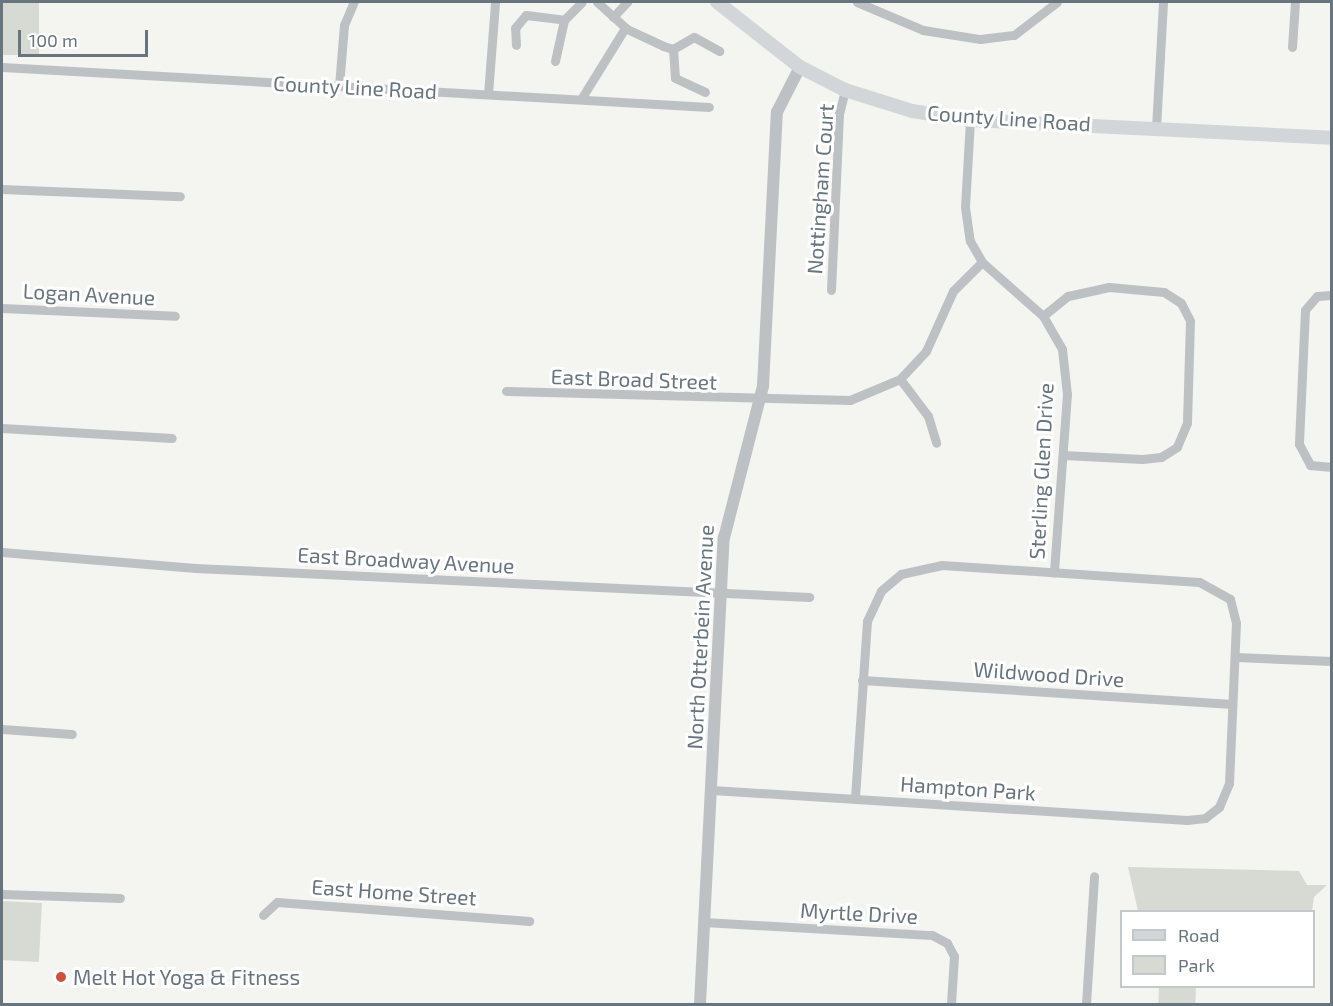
<!DOCTYPE html>
<html>
<head>
<meta charset="utf-8">
<style>
	body { margin:0 }
	#map { position:relative; width:1333px; height:1006px; overflow:hidden; background:#f4f4f1; font-family:"Exo 2",sans-serif }
	div>[style] { position:absolute }
	.green>* { inset:0; background:#d6dad2; transform-origin:0 0 }
	.minor>* { height:9px; margin:-4.5px; padding:0 4.5px; transform-origin:4.5px; border-radius:4.5px; background:#bec1c4 }
	.tertiary>* { height:12px; margin:-6px; padding:0 6px; transform-origin:6px; border-radius:6px; background:#bec1c4 }
	.secondary>* { height:14px; margin:-7px; padding:0 7px; transform-origin:7px; border-radius:7px; background:#d2d6d9 }
	.dots>* { width:16px; height:16px; translate:-50% -50%; box-sizing:border-box; border:3px solid #fff; border-radius:50% }
	span { translate:-50% -50%; white-space:nowrap; text-align:center; line-height:1.15; -webkit-text-stroke:6px #fff; paint-order:stroke }
	.street-label { font-size:21px; color:#67757e }
	.poi-label { font-size:21px; color:#67757e }
	.left { translate:0 -50%; text-align:left }
	.frame { position:absolute; inset:0; border:3px solid #67757e; pointer-events:none }
	.legend { position:absolute; left:1120px; top:910px; width:195px; height:78px; box-sizing:border-box; background:#fff; border:2px solid #c2c8cb; margin:0; padding:8px 10px; list-style:none; font-size:18px; color:#67757e }
	.legend li { display:flex; align-items:center; gap:12px; height:30px }
	.legend b { width:30px; border:2px solid #c2c8cb }
	.scale { position:absolute; left:18px; top:30px; width:130px; height:27px; box-sizing:border-box; border:3px solid #67757e; border-top:0; padding-left:8px; font-size:18px; line-height:21px; white-space:nowrap; color:#67757e; -webkit-text-stroke:4px #fff; paint-order:stroke }
</style>
</head>
<body>
<div id="map">
	<div class="green">
		<i style="left:2px;top:2px;width:37px;height:53px"></i>
		<i style="clip-path:polygon(1128px 867px,1299px 871px,1307px 885px,1327px 885px,1314px 897px,1312px 911px,1138px 911px)"></i>
		<i style="left:2px;top:901px;width:40px;height:59px;rotate:3deg"></i>
		<i style="left:1159px;top:986px;width:37px;height:18px;rotate:2deg"></i>
	</div>
	<div class="minor">
		<i style="left:597px;top:2px;width:40px;rotate:42deg"></i>
		<i style="left:627px;top:29px;width:40px;rotate:25deg"></i>
		<i style="left:663px;top:46px;width:10px;rotate:17deg"></i>
		<i style="left:673px;top:49px;width:24px;rotate:-30deg"></i>
		<i style="left:694px;top:37px;width:29px;rotate:29deg"></i>
		<i style="left:857px;top:2px;width:72px;rotate:23deg"></i>
		<i style="left:923px;top:30px;width:58px;rotate:9deg"></i>
		<i style="left:980px;top:39px;width:34px;rotate:-7deg"></i>
		<i style="left:1014px;top:35px;width:54px;rotate:-37.5deg"></i>
		<i style="left:613px;top:17px;width:21px;rotate:-47deg"></i>
		<i style="left:516px;top:45px;width:17px;rotate:-93deg"></i>
		<i style="left:515px;top:28px;width:17px;rotate:-50deg"></i>
		<i style="left:526px;top:15px;width:38px;rotate:7deg"></i>
		<i style="left:1292px;top:47px;width:45px;rotate:-86.2deg"></i>
		<i style="left:673px;top:49px;width:29px;rotate:86deg"></i>
		<i style="left:675px;top:78px;width:33px;rotate:25deg"></i>
		<i style="left:555px;top:61px;width:42px;rotate:-77.6deg"></i>
		<i style="left:564px;top:20px;width:25px;rotate:-45deg"></i>
		<i style="left:2px;top:67px;width:708px;rotate:3.24deg"></i>
		<i style="left:339px;top:86px;width:61px;rotate:-85.3deg"></i>
		<i style="left:344px;top:25px;width:25px;rotate:-67deg"></i>
		<i style="left:488px;top:94px;width:92px;rotate:-85.6deg"></i>
		<i style="left:581px;top:99px;width:84px;rotate:-58.2deg"></i>
		<i style="left:970px;top:120px;width:87px;rotate:93.3deg"></i>
		<i style="left:965px;top:207px;width:34px;rotate:82deg"></i>
		<i style="left:970px;top:241px;width:24px;rotate:60deg"></i>
		<i style="left:982px;top:262px;width:81px;rotate:41.5deg"></i>
		<i style="left:1043px;top:316px;width:38px;rotate:60deg"></i>
		<i style="left:1062px;top:349px;width:45px;rotate:83.7deg"></i>
		<i style="left:1067px;top:394px;width:179px;rotate:94.2deg"></i>
		<i style="left:1156px;top:128px;width:126px;rotate:-86.8deg"></i>
		<i style="left:2px;top:189px;width:178px;rotate:2.3deg"></i>
		<i style="left:831px;top:290px;width:176px;rotate:-87.4deg"></i>
		<i style="left:839px;top:114px;width:25px;rotate:-76deg"></i>
		<i style="left:1332px;top:295px;width:15px;rotate:176deg"></i>
		<i style="left:1317px;top:296px;width:18px;rotate:131deg"></i>
		<i style="left:1305px;top:310px;width:134px;rotate:92.6deg"></i>
		<i style="left:1299px;top:444px;width:24px;rotate:62deg"></i>
		<i style="left:1310px;top:465px;width:22px;rotate:5deg"></i>
		<i style="left:2px;top:308px;width:173px;rotate:2.6deg"></i>
		<i style="left:1043px;top:316px;width:32px;rotate:-39deg"></i>
		<i style="left:1068px;top:296px;width:42px;rotate:-12.4deg"></i>
		<i style="left:1109px;top:287px;width:55px;rotate:5.2deg"></i>
		<i style="left:1164px;top:292px;width:20px;rotate:33deg"></i>
		<i style="left:1181px;top:303px;width:20px;rotate:63deg"></i>
		<i style="left:1190px;top:321px;width:102px;rotate:91.7deg"></i>
		<i style="left:1187px;top:423px;width:26px;rotate:113deg"></i>
		<i style="left:1177px;top:447px;width:19px;rotate:148deg"></i>
		<i style="left:1161px;top:457px;width:19px;rotate:174deg"></i>
		<i style="left:1142px;top:459px;width:79px;rotate:-177.1deg"></i>
		<i style="left:900px;top:379px;width:46px;rotate:52.9deg"></i>
		<i style="left:928px;top:416px;width:28px;rotate:73deg"></i>
		<i style="left:506px;top:391px;width:344px;rotate:1.5deg"></i>
		<i style="left:850px;top:400px;width:54px;rotate:-22.8deg"></i>
		<i style="left:900px;top:379px;width:38px;rotate:-47deg"></i>
		<i style="left:926px;top:351px;width:66px;rotate:-65.8deg"></i>
		<i style="left:953px;top:291px;width:41px;rotate:-45deg"></i>
		<i style="left:2px;top:428px;width:170px;rotate:3.4deg"></i>
		<i style="left:2px;top:552px;width:194px;rotate:4.7deg"></i>
		<i style="left:195px;top:568px;width:615px;rotate:2.7deg"></i>
		<i style="left:1235px;top:657px;width:97px;rotate:2.4deg"></i>
		<i style="left:862px;top:680px;width:371px;rotate:3.7deg"></i>
		<i style="left:2px;top:729px;width:70px;rotate:4.1deg"></i>
		<i style="left:712px;top:790px;width:476px;rotate:3.6deg"></i>
		<i style="left:1187px;top:820px;width:18px;rotate:-6deg"></i>
		<i style="left:1205px;top:818px;width:18px;rotate:-38deg"></i>
		<i style="left:1219px;top:807px;width:26px;rotate:-67deg"></i>
		<i style="left:1229px;top:783px;width:160px;rotate:-87.5deg"></i>
		<i style="left:1236px;top:623px;width:25px;rotate:-104deg"></i>
		<i style="left:1230px;top:599px;width:35px;rotate:-151deg"></i>
		<i style="left:1199px;top:582px;width:258px;rotate:-176.2deg"></i>
		<i style="left:942px;top:565px;width:42px;rotate:167.6deg"></i>
		<i style="left:901px;top:574px;width:26px;rotate:140deg"></i>
		<i style="left:881px;top:591px;width:33px;rotate:115deg"></i>
		<i style="left:867px;top:621px;width:178px;rotate:93.9deg"></i>
		<i style="left:2px;top:894px;width:118px;rotate:1.9deg"></i>
		<i style="left:263px;top:915px;width:19px;rotate:-43deg"></i>
		<i style="left:277px;top:902px;width:253px;rotate:4.3deg"></i>
		<i style="left:704px;top:922px;width:228px;rotate:3.3deg"></i>
		<i style="left:932px;top:935px;width:17px;rotate:28deg"></i>
		<i style="left:947px;top:943px;width:15px;rotate:62deg"></i>
		<i style="left:954px;top:956px;width:48px;rotate:93.6deg"></i>
		<i style="left:1086px;top:1004px;width:128px;rotate:-86.4deg"></i>
	</div>
	<div class="tertiary">
		<i style="left:700px;top:1004px;width:467px;rotate:-87.1deg"></i>
		<i style="left:724px;top:538px;width:157px;rotate:-75.6deg"></i>
		<i style="left:763px;top:386px;width:274px;rotate:-87.1deg"></i>
		<i style="left:777px;top:112px;width:51px;rotate:-62.9deg"></i>
	</div>
	<div class="secondary">
		<i style="left:717px;top:2px;width:105px;rotate:38.1deg"></i>
		<i style="left:800px;top:67px;width:51px;rotate:27.1deg"></i>
		<i style="left:845px;top:90px;width:70px;rotate:17.4deg"></i>
		<i style="left:912px;top:111px;width:59px;rotate:8.8deg"></i>
		<i style="left:970px;top:120px;width:362px;rotate:2.8deg"></i>
	</div>
	<div class="dots">
		<i style="left:61px;top:977px;background:#cc5339"></i>
	</div>
	<div class="street-label">
		<span style="left:355px;top:87px;rotate:3deg">County Line Road</span>
		<span style="left:1009px;top:118px;rotate:4deg">County Line Road</span>
		<span style="left:820px;top:189px;rotate:-86deg">Nottingham Court</span>
		<span style="left:89px;top:294px;rotate:3deg">Logan Avenue</span>
		<span style="left:634px;top:379px;rotate:2deg">East Broad Street</span>
		<span style="left:1041px;top:471px;rotate:-87deg">Sterling Glen Drive</span>
		<span style="left:406px;top:560px;rotate:3deg">East Broadway Avenue</span>
		<span style="left:700px;top:637px;rotate:-87deg">North Otterbein Avenue</span>
		<span style="left:1049px;top:674px;rotate:4deg">Wildwood Drive</span>
		<span style="left:968px;top:788px;rotate:4deg">Hampton Park</span>
		<span style="left:394px;top:892px;rotate:4deg">East Home Street</span>
		<span style="left:859px;top:913px;rotate:3deg">Myrtle Drive</span>
	</div>
	<div class="poi-label">
		<span class="left" style="left:73px;top:977px">Melt Hot Yoga &amp; Fitness</span>
	</div>
	<div class="frame"></div>
	<ul class="legend">
	<li><b style="height:8px;background:#d2d6d9"></b>Road</li>
	<li><b style="height:16px;background:#d6dad2"></b>Park</li>
	</ul>
	<div class="scale">100 m</div>
</div>
</body>
</html>
